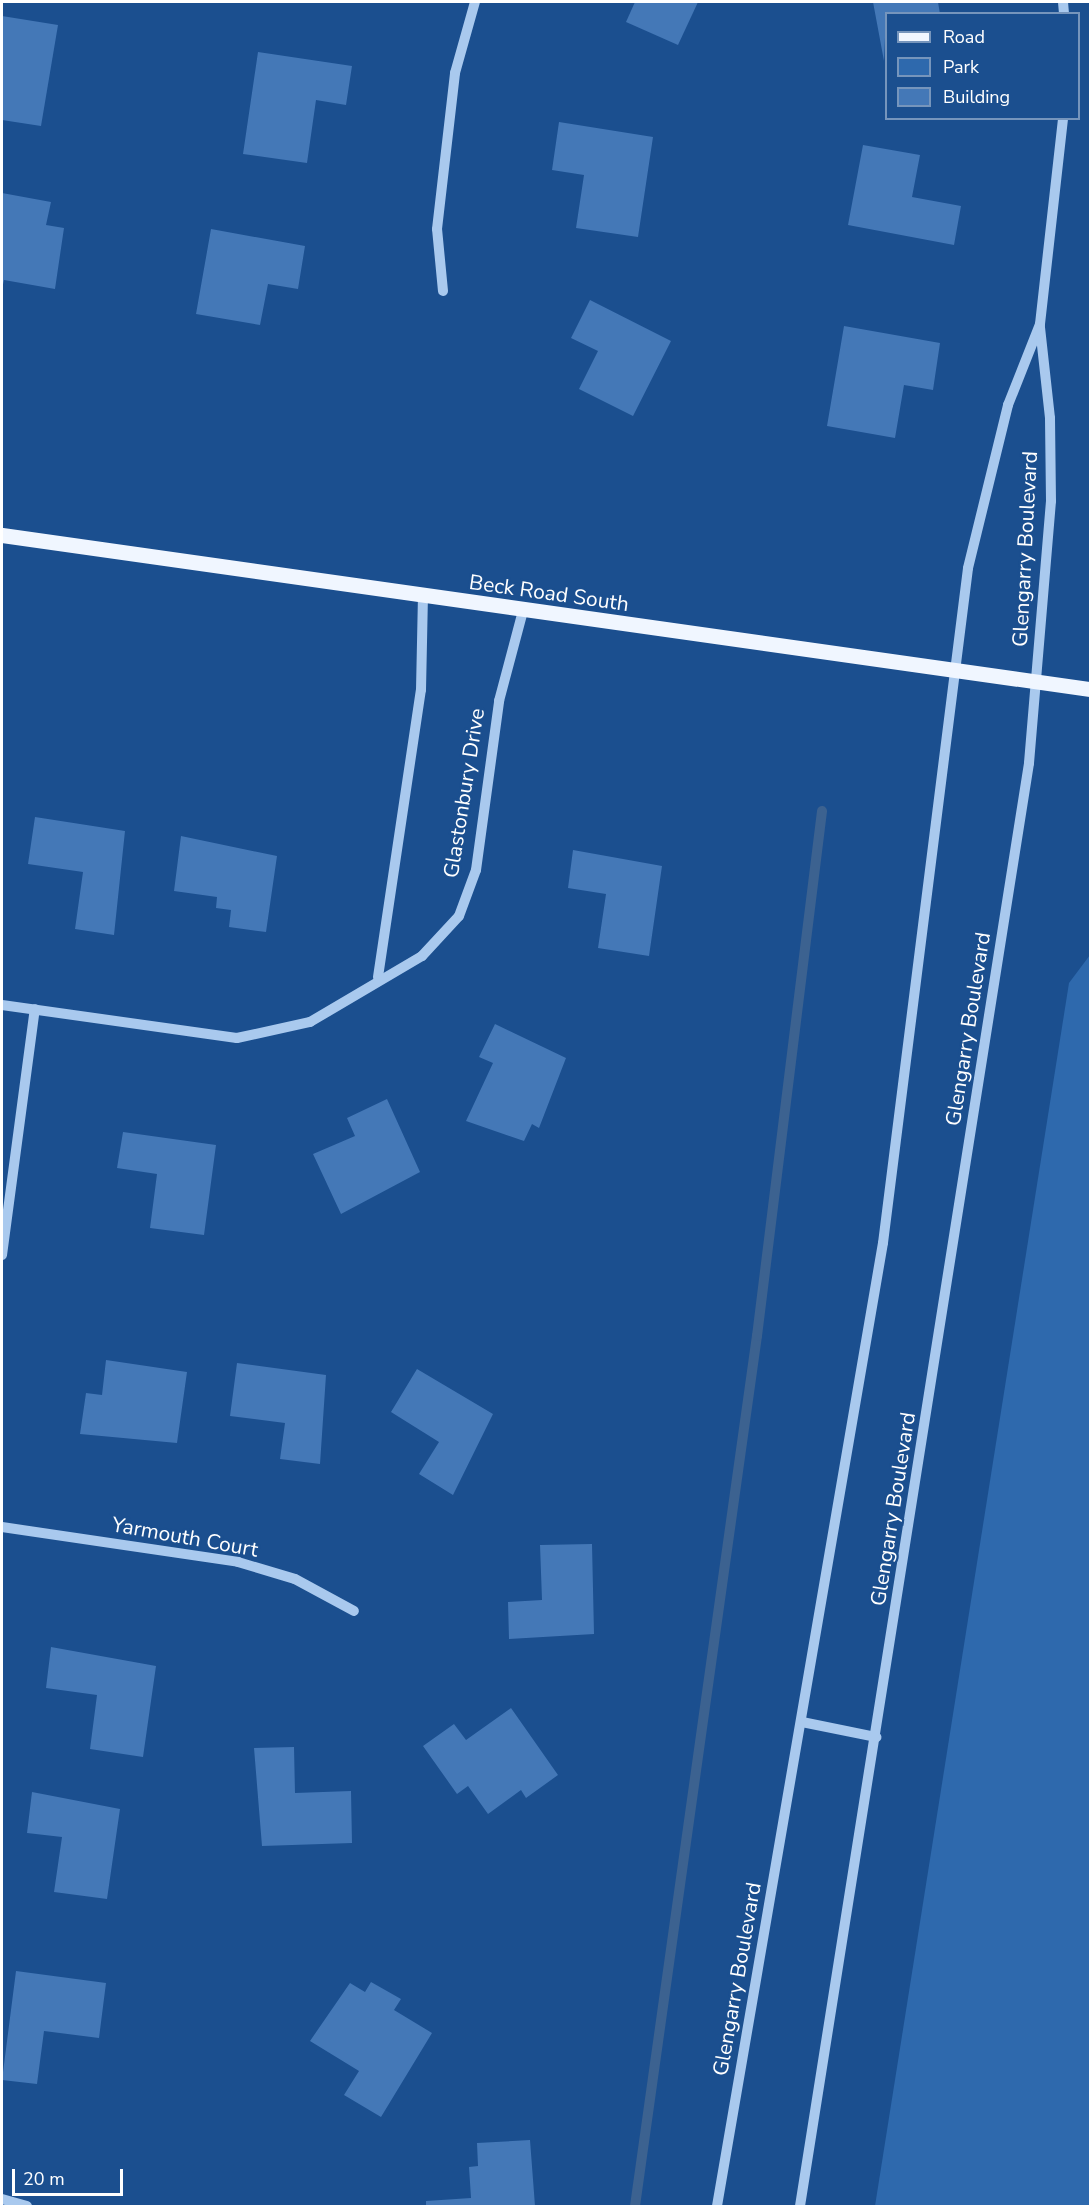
<!DOCTYPE html>
<html>
<head>
<meta charset="utf-8">
<style>
	body { margin:0 }
	#map { position:relative; width:1092px; height:2208px; overflow:hidden; background:#1b4f8f; font-family:"Nunito Sans",sans-serif }
	div>[style] { position:absolute }
	.green>* { inset:0; background:#2e69ad }
	.stream>* { height:10px; margin:-5px; padding:0 5px; transform-origin:5px; border-radius:5px; background:#3c6290 }
	.building>* { inset:0; background:#4478b7 }
	.minor>* { height:10px; margin:-5px; padding:0 5px; transform-origin:5px; border-radius:5px; background:#a9c9ee }
	.major>* { height:15px; margin:-7.5px; padding:0 7.5px; transform-origin:7.5px; border-radius:7.5px; background:#f0f6ff }
	span { translate:-50% -50%; white-space:nowrap; text-align:center; line-height:1.15; -webkit-text-stroke:4.5px #1b4f8f; paint-order:stroke }
	.street-label { font-size:21px; color:#fff }
	.frame { position:absolute; inset:0; border:3px solid #fff; pointer-events:none }
	.legend { position:absolute; left:885px; top:12px; width:195px; height:108px; box-sizing:border-box; background:#1b4f8f; border:2px solid #7695bc; margin:0; padding:8px 10px; list-style:none; font-size:18px; color:#fff }
	.legend li { display:flex; align-items:center; gap:12px; height:30px }
	.legend b { width:30px; border:2px solid #7695bc }
	.scale { position:absolute; left:12px; top:2169px; width:111px; height:27px; box-sizing:border-box; border:3px solid #fff; border-top:0; padding-left:8px; font-size:18px; line-height:21px; white-space:nowrap; color:#fff; -webkit-text-stroke:4px #1b4f8f; paint-order:stroke }
</style>
</head>
<body>
<div id="map">
	<div class="green">
		<i style="clip-path:polygon(1090px 955px,1090px 2206px,875px 2206px,1069px 983px)"></i>
	</div>
	<div class="stream">
		<i style="left:635px;top:2206px;width:879px;rotate:-82.02deg"></i>
		<i style="left:757px;top:1336px;width:529px;rotate:-82.94deg"></i>
	</div>
	<div class="building">
		<i style="clip-path:polygon(635px 2px,698px 2px,678px 45px,626px 22px)"></i>
		<i style="clip-path:polygon(873px 2px,938px 2px,940px 14px,886px 14px,884px 61px)"></i>
		<i style="clip-path:polygon(2px 16px,58px 25px,41px 126px,2px 120px)"></i>
		<i style="clip-path:polygon(258px 52px,352px 66px,346px 105px,316px 100px,307px 163px,243px 154px)"></i>
		<i style="clip-path:polygon(559px 122px,653px 137px,638px 237px,576px 228px,584px 175px,552px 170px)"></i>
		<i style="clip-path:polygon(863px 145px,920px 155px,912px 197px,961px 206px,954px 245px,848px 225px)"></i>
		<i style="clip-path:polygon(2px 193px,51px 202px,46px 225px,64px 228px,55px 289px,4px 280px,2px 289px)"></i>
		<i style="clip-path:polygon(211px 229px,305px 246px,298px 289px,268px 284px,260px 325px,196px 314px)"></i>
		<i style="clip-path:polygon(590px 300px,671px 341px,633px 416px,579px 389px,598px 351px,571px 338px)"></i>
		<i style="clip-path:polygon(844px 326px,940px 343px,933px 390px,904px 385px,895px 438px,827px 426px)"></i>
		<i style="clip-path:polygon(35px 817px,125px 831px,114px 935px,75px 929px,83px 872px,28px 864px)"></i>
		<i style="clip-path:polygon(181px 836px,277px 856px,266px 932px,229px 927px,231px 910px,216px 908px,217px 897px,174px 891px)"></i>
		<i style="clip-path:polygon(573px 850px,662px 866px,649px 956px,598px 948px,606px 894px,568px 888px)"></i>
		<i style="clip-path:polygon(495px 1024px,566px 1058px,539px 1128px,532px 1124px,524px 1141px,466px 1121px,493px 1063px,479px 1057px)"></i>
		<i style="clip-path:polygon(387px 1099px,420px 1172px,341px 1214px,313px 1154px,355px 1136px,347px 1118px)"></i>
		<i style="clip-path:polygon(123px 1132px,216px 1145px,204px 1235px,150px 1228px,157px 1174px,117px 1168px)"></i>
		<i style="clip-path:polygon(106px 1360px,187px 1372px,177px 1443px,80px 1434px,86px 1393px,102px 1395px)"></i>
		<i style="clip-path:polygon(237px 1363px,326px 1375px,320px 1464px,280px 1459px,285px 1423px,230px 1416px)"></i>
		<i style="clip-path:polygon(417px 1369px,493px 1414px,453px 1495px,419px 1474px,439px 1442px,391px 1412px)"></i>
		<i style="clip-path:polygon(592px 1544px,594px 1634px,509px 1639px,508px 1602px,542px 1600px,540px 1545px)"></i>
		<i style="clip-path:polygon(51px 1647px,156px 1666px,143px 1757px,90px 1749px,97px 1695px,46px 1688px)"></i>
		<i style="clip-path:polygon(511px 1708px,558px 1775px,526px 1798px,521px 1790px,488px 1814px,468px 1786px,457px 1794px,423px 1746px,454px 1724px,466px 1740px)"></i>
		<i style="clip-path:polygon(294px 1747px,295px 1793px,351px 1791px,352px 1843px,262px 1846px,254px 1748px)"></i>
		<i style="clip-path:polygon(32px 1792px,120px 1809px,107px 1899px,54px 1892px,62px 1837px,27px 1833px)"></i>
		<i style="clip-path:polygon(16px 1971px,106px 1983px,99px 2038px,44px 2031px,37px 2084px,2px 2080px)"></i>
		<i style="clip-path:polygon(371px 1982px,401px 1999px,394px 2010px,432px 2033px,381px 2117px,344px 2095px,359px 2071px,310px 2041px,350px 1983px,365px 1992px)"></i>
		<i style="clip-path:polygon(530px 2140px,535px 2206px,426px 2206px,426px 2201px,471px 2198px,469px 2167px,478px 2166px,477px 2143px)"></i>
	</div>
	<div class="minor">
		<i style="left:1063px;top:2px;width:12px;rotate:85deg"></i>
		<i style="left:443px;top:291px;width:62px;rotate:-95.5deg"></i>
		<i style="left:437px;top:229px;width:157px;rotate:-83.4deg"></i>
		<i style="left:455px;top:73px;width:74px;rotate:-74.3deg"></i>
		<i style="left:378px;top:977px;width:290px;rotate:-81.5deg"></i>
		<i style="left:421px;top:690px;width:93px;rotate:-88.8deg"></i>
		<i style="left:2px;top:1005px;width:237px;rotate:8deg"></i>
		<i style="left:237px;top:1038px;width:75px;rotate:-12.4deg"></i>
		<i style="left:310px;top:1022px;width:130px;rotate:-30.5deg"></i>
		<i style="left:422px;top:956px;width:54px;rotate:-47.2deg"></i>
		<i style="left:459px;top:916px;width:49px;rotate:-69.7deg"></i>
		<i style="left:476px;top:870px;width:171px;rotate:-82.2deg"></i>
		<i style="left:499px;top:701px;width:93px;rotate:-75.1deg"></i>
		<i style="left:2px;top:1255px;width:248px;rotate:-82.4deg"></i>
		<i style="left:2px;top:1527px;width:239px;rotate:8.4deg"></i>
		<i style="left:238px;top:1562px;width:59px;rotate:16.6deg"></i>
		<i style="left:295px;top:1579px;width:67px;rotate:28.5deg"></i>
		<i style="left:802px;top:1722px;width:76px;rotate:11.5deg"></i>
		<i style="left:2px;top:2199px;width:26px;rotate:16deg"></i>
		<i style="left:717px;top:2206px;width:977px;rotate:-80.22deg"></i>
		<i style="left:883px;top:1243px;width:680px;rotate:-82.82deg"></i>
		<i style="left:968px;top:568px;width:168px;rotate:-76.2deg"></i>
		<i style="left:1008px;top:405px;width:87px;rotate:-68.4deg"></i>
		<i style="left:1040px;top:324px;width:207px;rotate:-83.6deg"></i>
		<i style="left:800px;top:2206px;width:1461px;rotate:-80.98deg"></i>
		<i style="left:1029px;top:763px;width:263px;rotate:-85.2deg"></i>
		<i style="left:1051px;top:501px;width:83px;rotate:-90.7deg"></i>
		<i style="left:1050px;top:418px;width:92px;rotate:-96.3deg"></i>
	</div>
	<div class="major">
		<i style="left:2px;top:535px;width:1099px;rotate:8.06deg"></i>
	</div>
	<div class="street-label">
		<span style="left:1025px;top:549px;rotate:-87deg">Glengarry Boulevard</span>
		<span style="left:549px;top:593px;rotate:8deg">Beck Road South</span>
		<span style="left:464px;top:793px;rotate:-81deg">Glastonbury Drive</span>
		<span style="left:968px;top:1029px;rotate:-81deg">Glengarry Boulevard</span>
		<span style="left:893px;top:1509px;rotate:-81deg">Glengarry Boulevard</span>
		<span style="left:185px;top:1537px;rotate:10deg">Yarmouth Court</span>
		<span style="left:737px;top:1979px;rotate:-80deg">Glengarry Boulevard</span>
	</div>
	<div class="frame"></div>
	<ul class="legend">
	<li><b style="height:8px;background:#f0f6ff"></b>Road</li>
	<li><b style="height:16px;background:#2e69ad"></b>Park</li>
	<li><b style="height:16px;background:#4478b7"></b>Building</li>
	</ul>
	<div class="scale">20 m</div>
</div>
</body>
</html>
